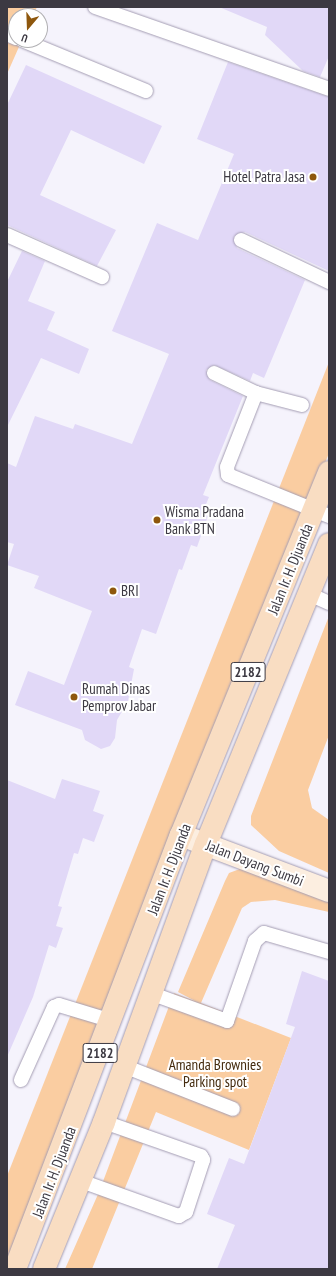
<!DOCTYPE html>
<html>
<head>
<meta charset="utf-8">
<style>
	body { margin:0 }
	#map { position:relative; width:336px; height:1276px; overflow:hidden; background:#f5f3fc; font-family:"PT Sans Narrow",sans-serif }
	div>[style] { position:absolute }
	.green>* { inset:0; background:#facda1 }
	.building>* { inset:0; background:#e1d8f7 }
	.roads { filter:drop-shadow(0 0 1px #a49db3) drop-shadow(0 0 1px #a49db3) }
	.lane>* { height:14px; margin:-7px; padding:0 7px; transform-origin:7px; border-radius:7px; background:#fff }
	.secondary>* { height:22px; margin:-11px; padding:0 11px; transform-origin:11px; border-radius:11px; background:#fceee0 }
	.primary>* { height:22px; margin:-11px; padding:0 11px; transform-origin:11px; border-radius:11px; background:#f9ddc2 }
	.dots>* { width:11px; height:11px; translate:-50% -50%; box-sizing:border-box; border:2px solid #fff; border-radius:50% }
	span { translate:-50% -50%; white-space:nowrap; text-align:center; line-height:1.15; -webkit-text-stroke:4px #fff; paint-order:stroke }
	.shield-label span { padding:1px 3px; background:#fff; border:1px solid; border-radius:3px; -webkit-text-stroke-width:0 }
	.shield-label { font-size:14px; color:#3c3942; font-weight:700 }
	.poi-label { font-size:15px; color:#3c3942 }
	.right { translate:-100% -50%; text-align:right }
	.left { translate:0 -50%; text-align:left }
	.street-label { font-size:15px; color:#3c3942 }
	.park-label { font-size:15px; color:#442b0e }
	.frame { position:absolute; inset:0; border:8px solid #3c3942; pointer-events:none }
	.north { position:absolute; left:8px; top:8px; width:40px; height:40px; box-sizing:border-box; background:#fff; border:1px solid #b1b0b3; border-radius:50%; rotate:199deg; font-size:11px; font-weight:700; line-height:16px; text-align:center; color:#3c3942 }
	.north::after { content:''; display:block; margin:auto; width:14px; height:18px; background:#8e570d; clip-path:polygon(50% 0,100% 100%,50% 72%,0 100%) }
</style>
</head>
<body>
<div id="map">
	<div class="green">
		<i style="clip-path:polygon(7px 7px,37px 7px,33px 16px,16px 16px,16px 40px,22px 40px,7px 74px)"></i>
		<i style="clip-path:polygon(329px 362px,329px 453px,7px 1269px,7px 1176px)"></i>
		<i style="clip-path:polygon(329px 616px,329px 735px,308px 790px,312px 808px,329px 820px,329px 873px,279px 851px,251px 825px,251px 816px)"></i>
		<i style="clip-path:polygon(248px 866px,329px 881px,329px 912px,275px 900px,251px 902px,242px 908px,201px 1003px,291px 1038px,249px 1150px,156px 1112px,92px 1269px,65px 1269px,99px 1192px,174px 993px,195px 1001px,178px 992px,225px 881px,229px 873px)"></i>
	</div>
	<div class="building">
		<i style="clip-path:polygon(219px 7px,329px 7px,329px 56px,320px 77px,303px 71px,265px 35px,267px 27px)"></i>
		<i style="clip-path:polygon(228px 62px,329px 97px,329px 271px,245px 232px,234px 236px,237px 248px,305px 280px,264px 378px,253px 373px,250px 381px,214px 365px,206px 370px,210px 380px,243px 396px,203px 495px,209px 497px,202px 514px,208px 516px,197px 547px,191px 545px,182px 570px,179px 569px,156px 634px,142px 629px,129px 667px,134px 669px,128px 701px,117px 720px,115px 738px,110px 746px,101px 749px,85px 740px,82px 730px,15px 705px,28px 671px,64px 685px,92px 611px,34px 588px,39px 576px,7px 565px,14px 544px,7px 542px,7px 463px,16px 467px,35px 416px,73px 429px,75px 424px,132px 444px,169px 354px,112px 331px,157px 223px,198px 240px,234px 154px,197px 139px)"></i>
		<i style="clip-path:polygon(26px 65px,162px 126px,144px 164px,71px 130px,40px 195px,116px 230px,97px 266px,7px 225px,7px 105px)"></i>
		<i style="clip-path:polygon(22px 251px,45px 261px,28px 301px,55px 312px,47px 330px,89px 349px,79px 374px,41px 358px,7px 427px,7px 282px)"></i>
		<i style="clip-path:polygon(62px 779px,100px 791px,93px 811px,104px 815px,94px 842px,83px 838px,78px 854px,74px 853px,58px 906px,62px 907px,56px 926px,63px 928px,56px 948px,49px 945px,33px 997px,7px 1057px,7px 780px,55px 799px)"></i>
		<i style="clip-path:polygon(302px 971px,329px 981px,329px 1269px,217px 1269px,235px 1225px,207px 1214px,229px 1158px,244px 1164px,295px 1027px,286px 1024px)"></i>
	</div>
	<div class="roads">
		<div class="lane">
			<i style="left:95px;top:7px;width:248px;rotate:19.3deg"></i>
			<i style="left:7px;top:34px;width:10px;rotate:24deg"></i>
			<i style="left:22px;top:40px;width:134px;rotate:22.4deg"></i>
			<i style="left:7px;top:235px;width:104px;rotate:23.9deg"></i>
			<i style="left:241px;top:240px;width:98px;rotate:25.5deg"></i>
			<i style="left:214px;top:373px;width:47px;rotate:25.5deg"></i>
			<i style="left:302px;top:405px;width:48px;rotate:-165.4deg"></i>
			<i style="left:256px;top:393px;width:79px;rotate:111.4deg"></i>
			<i style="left:227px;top:467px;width:8px;rotate:83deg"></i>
			<i style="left:228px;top:475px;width:109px;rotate:22.1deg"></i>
			<i style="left:309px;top:594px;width:22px;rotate:24deg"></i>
			<i style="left:150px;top:993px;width:82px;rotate:20deg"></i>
			<i style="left:227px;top:1021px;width:85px;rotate:-70.7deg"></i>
			<i style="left:255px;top:941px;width:12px;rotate:-42deg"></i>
			<i style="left:264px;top:933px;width:68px;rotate:16.3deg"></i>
			<i style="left:124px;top:1066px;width:117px;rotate:21.5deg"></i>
			<i style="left:21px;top:1080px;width:80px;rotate:-65.7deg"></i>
			<i style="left:54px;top:1007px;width:5px;rotate:-22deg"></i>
			<i style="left:59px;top:1005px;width:55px;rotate:16.8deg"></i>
			<i style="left:81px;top:1181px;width:104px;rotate:19.7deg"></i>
			<i style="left:179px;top:1216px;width:8px;rotate:-30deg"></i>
			<i style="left:186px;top:1212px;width:55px;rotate:-71.9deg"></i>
			<i style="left:203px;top:1160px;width:4px;rotate:-117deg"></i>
			<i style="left:201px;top:1156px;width:103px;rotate:-160.7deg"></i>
		</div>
		<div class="secondary">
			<i style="left:181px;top:835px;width:158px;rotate:20.7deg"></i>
		</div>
		<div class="primary">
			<i style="left:15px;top:1269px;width:465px;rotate:-69.1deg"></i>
			<i style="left:181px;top:835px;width:392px;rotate:-67.8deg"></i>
			<i style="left:44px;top:1269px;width:159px;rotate:-67.8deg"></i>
			<i style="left:104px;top:1122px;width:296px;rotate:-69.9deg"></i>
			<i style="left:206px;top:844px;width:324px;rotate:-67.7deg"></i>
		</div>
	</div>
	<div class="dots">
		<i style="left:313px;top:177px;background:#8e570d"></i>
		<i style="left:157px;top:520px;background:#8e570d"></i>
		<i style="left:113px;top:591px;background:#8e570d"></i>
		<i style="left:74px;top:697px;background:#8e570d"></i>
	</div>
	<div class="shield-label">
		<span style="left:248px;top:672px">2182</span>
		<span style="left:100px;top:1053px">2182</span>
	</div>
	<div class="poi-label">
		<span class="right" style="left:305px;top:177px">Hotel Patra Jasa</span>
		<span class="left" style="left:165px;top:520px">Wisma Pradana<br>Bank BTN</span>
		<span class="left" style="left:121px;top:591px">BRI</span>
		<span class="left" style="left:82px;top:697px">Rumah Dinas<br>Pemprov Jabar</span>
	</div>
	<div class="street-label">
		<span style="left:290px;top:569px;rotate:-68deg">Jalan Ir. H. Djuanda</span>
		<span style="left:255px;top:863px;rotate:21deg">Jalan Dayang Sumbi</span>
		<span style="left:169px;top:869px;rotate:-69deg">Jalan Ir. H. Djuanda</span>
		<span style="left:54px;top:1172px;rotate:-69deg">Jalan Ir. H. Djuanda</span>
	</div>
	<div class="park-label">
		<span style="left:215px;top:1073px">Amanda Brownies<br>Parking spot</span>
	</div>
	<div class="frame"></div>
	<div class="north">U</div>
</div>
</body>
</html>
